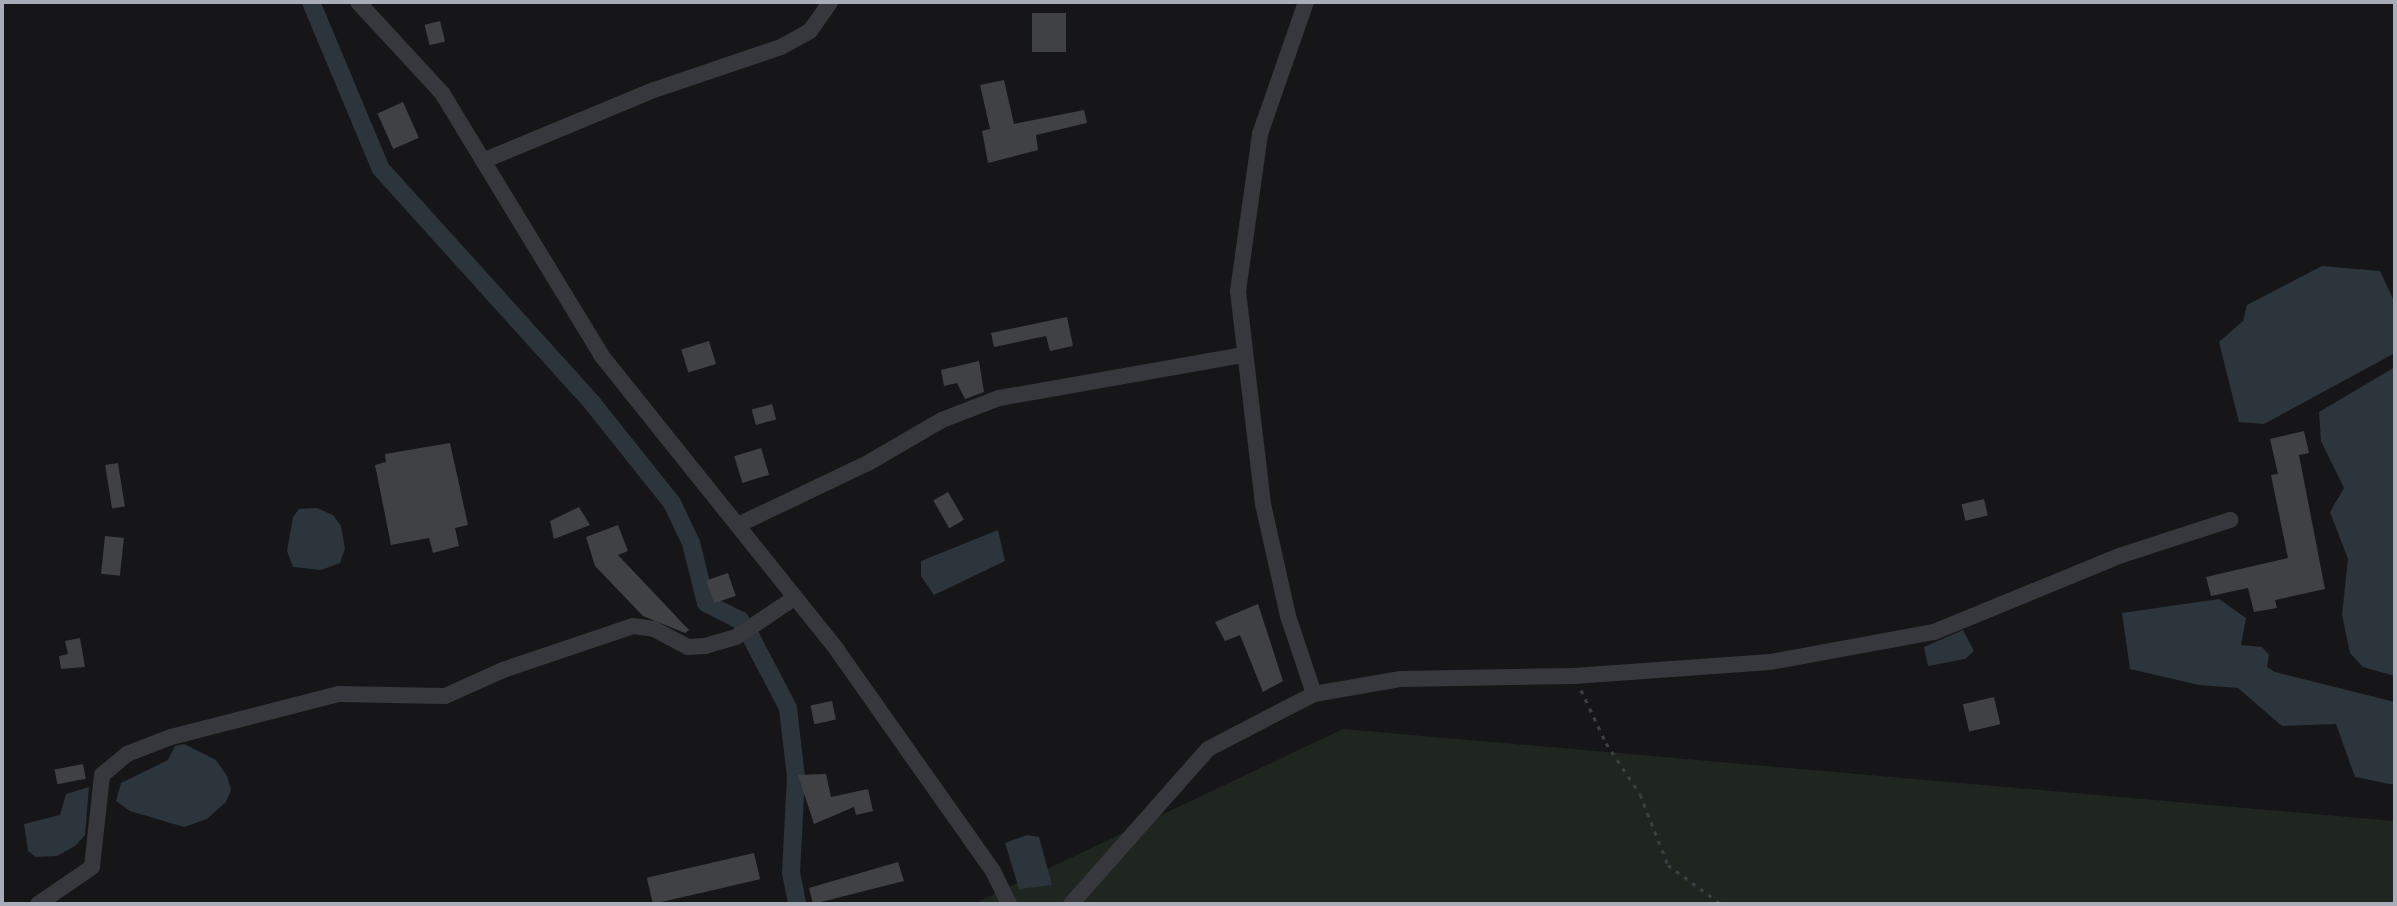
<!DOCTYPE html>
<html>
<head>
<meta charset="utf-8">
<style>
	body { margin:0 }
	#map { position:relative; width:2397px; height:906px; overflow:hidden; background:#161618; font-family:Commissioner,sans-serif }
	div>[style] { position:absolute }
	.green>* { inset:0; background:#1e261f }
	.water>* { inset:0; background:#2c353c }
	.canal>* { height:18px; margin:-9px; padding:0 9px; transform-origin:9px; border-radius:9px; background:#2c353c }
	.building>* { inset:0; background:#404145; transform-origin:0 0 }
	.path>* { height:3px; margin-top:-1.5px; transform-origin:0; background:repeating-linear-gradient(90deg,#3d3f44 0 4px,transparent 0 10px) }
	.minor>* { height:16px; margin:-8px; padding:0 8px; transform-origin:8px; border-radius:8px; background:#37383d }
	span { translate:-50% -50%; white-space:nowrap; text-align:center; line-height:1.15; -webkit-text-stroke:6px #111113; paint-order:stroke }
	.frame { position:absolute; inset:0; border:4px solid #a8adb8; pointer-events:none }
</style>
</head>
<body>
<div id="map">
	<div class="green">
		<i style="clip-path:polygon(1343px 729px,2395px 821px,2395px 904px,973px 904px)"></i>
	</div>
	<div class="water">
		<i style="clip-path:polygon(2322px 266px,2380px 271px,2395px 303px,2395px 353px,2264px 424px,2239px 422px,2219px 342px,2243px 321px,2247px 305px)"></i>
		<i style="clip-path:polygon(2395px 367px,2395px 676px,2363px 667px,2350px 653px,2342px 615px,2348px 559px,2330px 512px,2344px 488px,2321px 441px,2319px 412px)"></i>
		<i style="clip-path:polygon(317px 508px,333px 515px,341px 526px,345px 549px,340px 563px,321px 570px,293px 567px,287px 551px,293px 517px,299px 509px)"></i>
		<i style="clip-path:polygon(998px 530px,1005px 561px,934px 595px,921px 576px,921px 561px)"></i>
		<i style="clip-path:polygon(2219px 599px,2246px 618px,2241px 645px,2262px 647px,2269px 655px,2267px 667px,2275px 672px,2395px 702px,2395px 785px,2355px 777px,2336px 724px,2282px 726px,2238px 688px,2199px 685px,2130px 669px,2122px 613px)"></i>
		<i style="clip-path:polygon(1963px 630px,1974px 651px,1965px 659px,1928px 666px,1924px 647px)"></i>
		<i style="clip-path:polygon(184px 744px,216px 760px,227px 776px,231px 790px,226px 802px,207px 819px,184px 827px,130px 811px,116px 801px,121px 783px,168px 760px,175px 746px)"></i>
		<i style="clip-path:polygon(89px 787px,85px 835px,75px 846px,57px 856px,36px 857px,28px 851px,24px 824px,60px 815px,66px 794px)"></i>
		<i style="clip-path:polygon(1027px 835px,1039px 837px,1052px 885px,1019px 889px,1005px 843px)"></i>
	</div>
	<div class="canal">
		<i style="left:311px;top:2px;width:181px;rotate:67.3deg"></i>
		<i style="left:381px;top:169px;width:316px;rotate:47.9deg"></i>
		<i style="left:593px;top:404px;width:127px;rotate:51.4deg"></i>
		<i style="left:672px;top:503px;width:44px;rotate:64.6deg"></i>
		<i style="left:691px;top:543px;width:62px;rotate:76deg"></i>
		<i style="left:706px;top:603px;width:38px;rotate:27deg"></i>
		<i style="left:740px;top:620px;width:20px;rotate:57deg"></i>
		<i style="left:751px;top:637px;width:80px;rotate:62.5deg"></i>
		<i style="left:788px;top:708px;width:69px;rotate:83.4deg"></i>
		<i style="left:796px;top:777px;width:95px;rotate:93deg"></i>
		<i style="left:791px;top:872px;width:33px;rotate:79deg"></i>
	</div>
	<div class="building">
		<i style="left:1032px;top:13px;width:34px;height:39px"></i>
		<i style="left:440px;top:21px;width:21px;height:16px;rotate:76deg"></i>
		<i style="clip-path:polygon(1004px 80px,1014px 124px,1084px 110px,1087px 123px,1036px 135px,1038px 150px,988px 163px,982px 131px,990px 129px,980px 85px)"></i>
		<i style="left:403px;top:102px;width:39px;height:28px;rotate:66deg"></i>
		<i style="clip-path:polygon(1067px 317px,1073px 346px,1050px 351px,1046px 336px,994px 347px,991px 333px)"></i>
		<i style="left:709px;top:341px;width:24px;height:29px;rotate:73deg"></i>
		<i style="clip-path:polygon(979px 361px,984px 392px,965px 399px,957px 383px,944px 386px,941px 370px)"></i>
		<i style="left:772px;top:404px;width:16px;height:21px;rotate:75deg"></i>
		<i style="clip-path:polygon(2304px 431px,2309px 453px,2299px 455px,2325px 589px,2275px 600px,2277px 608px,2254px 612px,2248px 588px,2211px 596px,2206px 577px,2288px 558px,2271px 475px,2278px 474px,2270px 439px)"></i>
		<i style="clip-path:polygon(450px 443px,468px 525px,455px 528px,459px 546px,433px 553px,429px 538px,391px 545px,375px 465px,386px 462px,385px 454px)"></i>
		<i style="left:761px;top:448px;width:28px;height:28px;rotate:73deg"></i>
		<i style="left:118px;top:463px;width:44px;height:13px;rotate:81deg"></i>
		<i style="left:948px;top:492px;width:32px;height:17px;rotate:60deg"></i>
		<i style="left:1984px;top:499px;width:17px;height:23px;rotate:77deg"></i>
		<i style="clip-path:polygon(579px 507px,590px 525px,554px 539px,550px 521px)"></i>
		<i style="clip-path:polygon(618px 525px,628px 551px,618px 555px,689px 630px,685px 633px,643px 616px,595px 566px,586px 537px)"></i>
		<i style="left:105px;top:536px;width:19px;height:38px;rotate:6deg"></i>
		<i style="left:728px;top:573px;width:24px;height:23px;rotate:71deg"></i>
		<i style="clip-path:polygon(1258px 604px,1283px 681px,1263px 692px,1240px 635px,1225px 641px,1215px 622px)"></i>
		<i style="clip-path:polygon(80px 638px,85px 667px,61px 669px,59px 656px,68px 654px,65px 641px)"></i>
		<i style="left:1994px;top:697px;width:28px;height:32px;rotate:77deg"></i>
		<i style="left:832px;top:701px;width:19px;height:22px;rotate:78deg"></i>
		<i style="left:83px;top:764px;width:15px;height:29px;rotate:79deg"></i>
		<i style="clip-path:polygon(826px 774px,831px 797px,868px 789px,873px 811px,856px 815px,854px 807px,814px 824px,798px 775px)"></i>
		<i style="left:754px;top:853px;width:27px;height:110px;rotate:77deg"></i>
		<i style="clip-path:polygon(898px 862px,904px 881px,813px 904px,809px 888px)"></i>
	</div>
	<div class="path">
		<i style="left:1581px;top:690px;width:59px;rotate:64.7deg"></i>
		<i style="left:1606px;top:743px;width:61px;rotate:56.3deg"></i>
		<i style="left:1640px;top:794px;width:76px;rotate:68.5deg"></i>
		<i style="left:1668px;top:865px;width:66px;rotate:36.3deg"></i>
	</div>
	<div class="minor">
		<i style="left:358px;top:2px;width:124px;rotate:47.3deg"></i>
		<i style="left:442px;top:93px;width:306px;rotate:58.7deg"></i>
		<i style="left:601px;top:355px;width:378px;rotate:51.3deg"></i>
		<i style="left:837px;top:650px;width:271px;rotate:54.8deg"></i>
		<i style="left:993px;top:871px;width:37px;rotate:64deg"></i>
		<i style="left:485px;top:160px;width:183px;rotate:-22.5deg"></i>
		<i style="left:654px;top:90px;width:134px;rotate:-18.7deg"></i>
		<i style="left:781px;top:47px;width:33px;rotate:-29deg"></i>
		<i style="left:810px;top:31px;width:35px;rotate:-55deg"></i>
		<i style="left:740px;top:524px;width:142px;rotate:-25.5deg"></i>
		<i style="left:868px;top:463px;width:86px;rotate:-30.2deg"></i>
		<i style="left:942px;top:420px;width:61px;rotate:-21.1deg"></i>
		<i style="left:999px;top:398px;width:247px;rotate:-10deg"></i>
		<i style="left:1314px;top:694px;width:87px;rotate:-9.9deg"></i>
		<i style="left:1400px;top:679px;width:174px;rotate:-1deg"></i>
		<i style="left:1574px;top:676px;width:196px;rotate:-4.1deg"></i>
		<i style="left:1770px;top:662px;width:167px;rotate:-10.4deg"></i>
		<i style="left:1934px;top:632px;width:203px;rotate:-22.3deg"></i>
		<i style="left:2122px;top:555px;width:114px;rotate:-18deg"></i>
		<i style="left:38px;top:904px;width:65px;rotate:-34.4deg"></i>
		<i style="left:92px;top:867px;width:93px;rotate:-83.8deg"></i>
		<i style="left:102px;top:775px;width:33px;rotate:-40deg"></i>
		<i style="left:127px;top:754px;width:47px;rotate:-21.1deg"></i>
		<i style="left:171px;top:737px;width:173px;rotate:-14.4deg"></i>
		<i style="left:339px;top:694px;width:106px;rotate:1.1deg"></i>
		<i style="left:445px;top:696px;width:64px;rotate:-24.1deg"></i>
		<i style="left:503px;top:670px;width:137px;rotate:-18.7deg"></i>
		<i style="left:633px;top:626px;width:21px;rotate:8deg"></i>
		<i style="left:654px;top:629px;width:38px;rotate:28deg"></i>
		<i style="left:688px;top:647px;width:17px;rotate:-3deg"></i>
		<i style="left:705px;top:646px;width:32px;rotate:-16deg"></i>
		<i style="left:736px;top:637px;width:69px;rotate:-33.7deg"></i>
		<i style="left:1071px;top:904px;width:207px;rotate:-48.5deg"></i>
		<i style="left:1208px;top:749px;width:119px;rotate:-27.4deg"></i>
		<i style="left:1314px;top:694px;width:82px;rotate:-108.4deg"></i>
		<i style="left:1288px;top:616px;width:115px;rotate:-102.6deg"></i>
		<i style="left:1263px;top:504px;width:214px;rotate:-96.7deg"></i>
		<i style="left:1238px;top:291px;width:159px;rotate:-82deg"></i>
		<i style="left:1260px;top:134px;width:140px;rotate:-70.8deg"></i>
	</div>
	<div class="frame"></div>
</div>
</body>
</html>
